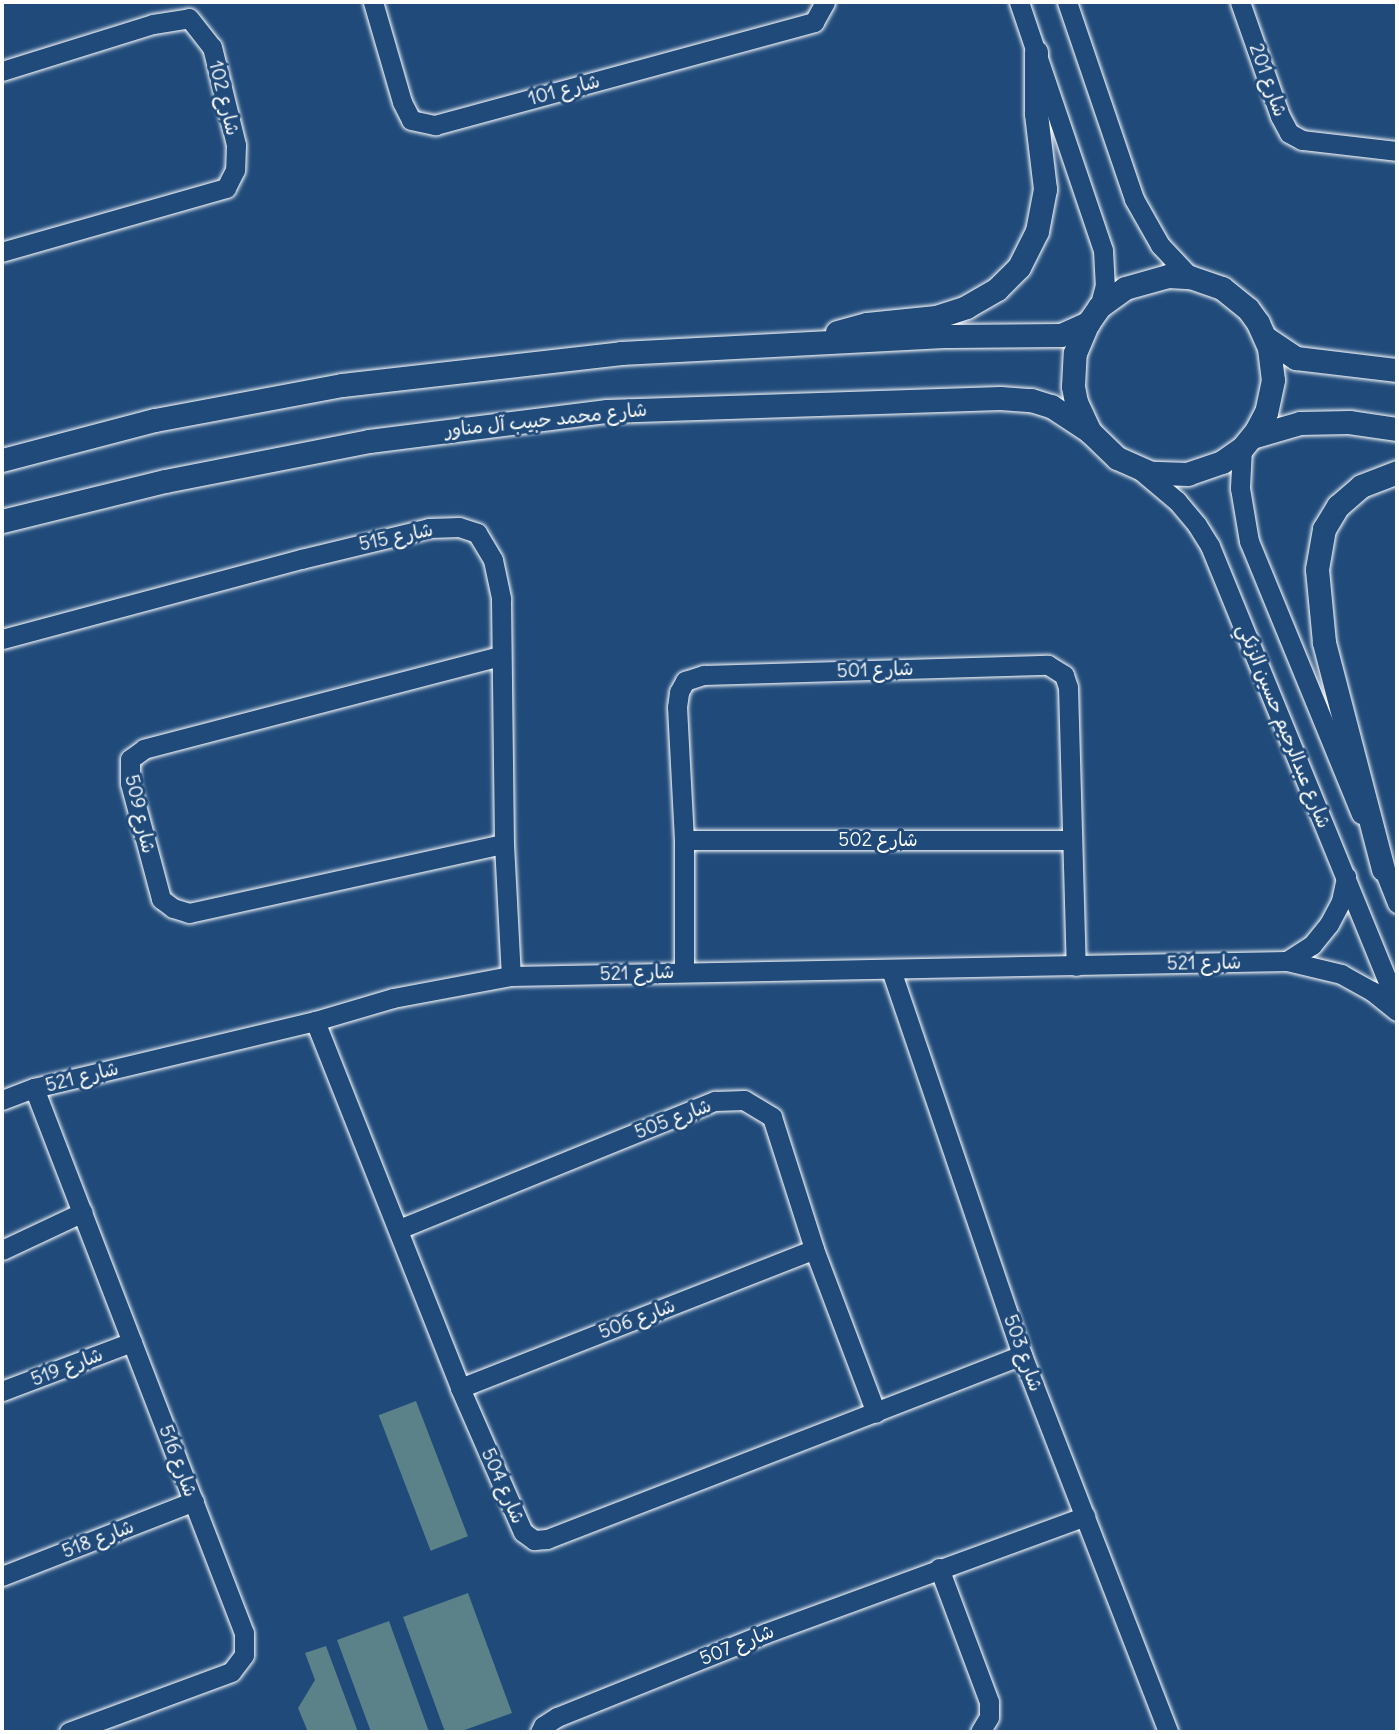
<!DOCTYPE html>
<html>
<head>
<meta charset="utf-8">
<style>
	body { margin:0 }
	#map { position:relative; width:1399px; height:1734px; overflow:hidden; background:#1f4a7a; font-family:Delius,"Playpen Sans Arabic",sans-serif }
	div>[style] { position:absolute }
	.green>* { inset:0; background:#5a8288; transform-origin:0 0 }
	.roads { filter:drop-shadow(0 0 2px #fff) drop-shadow(0 0 2px #fff) }
	.minor>* { height:19px; margin:-9.5px; padding:0 9.5px; transform-origin:9.5px; border-radius:9.5px; background:#1f4a7a }
	.major>* { height:23px; margin:-11.5px; padding:0 11.5px; transform-origin:11.5px; border-radius:11.5px; background:#1f4a7a }
	span { translate:-50% -50%; white-space:nowrap; text-align:center; line-height:1.15; -webkit-text-stroke:6px #1f4a7a; paint-order:stroke }
	.street-label { font-size:19px; color:#fff }
	.frame { position:absolute; inset:0; border:4px solid #fff; pointer-events:none }
</style>
</head>
<body>
<div id="map">
	<div class="green">
		<i style="left:416px;top:1401px;width:145px;height:40px;rotate:69deg"></i>
		<i style="clip-path:polygon(468px 1593px,512px 1713px,459px 1732px,445px 1732px,403px 1617px)"></i>
		<i style="clip-path:polygon(389px 1621px,429px 1732px,371px 1732px,337px 1640px)"></i>
		<i style="clip-path:polygon(326px 1646px,358px 1732px,308px 1732px,298px 1708px,315px 1680px,305px 1653px)"></i>
	</div>
	<div class="roads">
		<div class="minor">
			<i style="left:373px;top:2px;width:104px;rotate:73.8deg"></i>
			<i style="left:402px;top:102px;width:20px;rotate:63deg"></i>
			<i style="left:411px;top:120px;width:25px;rotate:12deg"></i>
			<i style="left:435px;top:125px;width:393px;rotate:-15.2deg"></i>
			<i style="left:814px;top:22px;width:23px;rotate:-61deg"></i>
			<i style="left:1019px;top:2px;width:262px;rotate:71.3deg"></i>
			<i style="left:1103px;top:250px;width:35px;rotate:87deg"></i>
			<i style="left:1105px;top:285px;width:23px;rotate:105deg"></i>
			<i style="left:1067px;top:2px;width:208px;rotate:71.2deg"></i>
			<i style="left:1134px;top:199px;width:53px;rotate:60.5deg"></i>
			<i style="left:1160px;top:245px;width:44px;rotate:46.8deg"></i>
			<i style="left:1240px;top:2px;width:121px;rotate:70.7deg"></i>
			<i style="left:1280px;top:116px;width:19px;rotate:62deg"></i>
			<i style="left:1289px;top:133px;width:15px;rotate:28deg"></i>
			<i style="left:1302px;top:140px;width:96px;rotate:6.6deg"></i>
			<i style="left:2px;top:71px;width:158px;rotate:-17.3deg"></i>
			<i style="left:153px;top:24px;width:36px;rotate:-9deg"></i>
			<i style="left:189px;top:18px;width:37px;rotate:52deg"></i>
			<i style="left:212px;top:47px;width:101px;rotate:76.2deg"></i>
			<i style="left:236px;top:145px;width:25px;rotate:92deg"></i>
			<i style="left:235px;top:170px;width:20px;rotate:117deg"></i>
			<i style="left:226px;top:188px;width:233px;rotate:164.1deg"></i>
			<i style="left:1242px;top:448px;width:40px;rotate:92.9deg"></i>
			<i style="left:1240px;top:488px;width:54px;rotate:80.4deg"></i>
			<i style="left:1249px;top:541px;width:295px;rotate:67.7deg"></i>
			<i style="left:1140px;top:470px;width:48px;rotate:40deg"></i>
			<i style="left:1177px;top:501px;width:31px;rotate:50deg"></i>
			<i style="left:1197px;top:525px;width:25px;rotate:58deg"></i>
			<i style="left:1210px;top:546px;width:495px;rotate:67.8deg"></i>
			<i style="left:2px;top:639px;width:310px;rotate:-15deg"></i>
			<i style="left:301px;top:559px;width:132px;rotate:-13.6deg"></i>
			<i style="left:429px;top:528px;width:30px;rotate:-2deg"></i>
			<i style="left:459px;top:527px;width:19px;rotate:18deg"></i>
			<i style="left:477px;top:533px;width:31px;rotate:59deg"></i>
			<i style="left:493px;top:560px;width:40px;rotate:78deg"></i>
			<i style="left:501px;top:599px;width:245px;rotate:89.3deg"></i>
			<i style="left:504px;top:844px;width:132px;rotate:87deg"></i>
			<i style="left:500px;top:656px;width:368px;rotate:165.4deg"></i>
			<i style="left:144px;top:749px;width:17px;rotate:144deg"></i>
			<i style="left:130px;top:759px;width:24px;rotate:90deg"></i>
			<i style="left:130px;top:783px;width:120px;rotate:75deg"></i>
			<i style="left:161px;top:899px;width:15px;rotate:37deg"></i>
			<i style="left:173px;top:908px;width:17px;rotate:17deg"></i>
			<i style="left:189px;top:913px;width:322px;rotate:-12.4deg"></i>
			<i style="left:684px;top:840px;width:387px"></i>
			<i style="left:1378px;top:855px;width:52px;rotate:68.4deg"></i>
			<i style="left:1287px;top:961px;width:30px;rotate:-33deg"></i>
			<i style="left:1312px;top:945px;width:27px;rotate:-51deg"></i>
			<i style="left:1329px;top:924px;width:26px;rotate:-62deg"></i>
			<i style="left:1341px;top:901px;width:25px;rotate:-78deg"></i>
			<i style="left:891px;top:970px;width:407px;rotate:71.2deg"></i>
			<i style="left:1022px;top:1355px;width:404px;rotate:68.8deg"></i>
			<i style="left:684px;top:971px;width:131px;rotate:-90deg"></i>
			<i style="left:684px;top:840px;width:133px;rotate:-93deg"></i>
			<i style="left:677px;top:707px;width:15px;rotate:-82deg"></i>
			<i style="left:679px;top:692px;width:13px;rotate:-61deg"></i>
			<i style="left:685px;top:681px;width:20px;rotate:-18deg"></i>
			<i style="left:704px;top:675px;width:344px;rotate:-1.7deg"></i>
			<i style="left:1048px;top:665px;width:19px;rotate:32deg"></i>
			<i style="left:1064px;top:675px;width:13px;rotate:72deg"></i>
			<i style="left:1068px;top:687px;width:279px;rotate:88.4deg"></i>
			<i style="left:315px;top:1021px;width:395px;rotate:68.4deg"></i>
			<i style="left:460px;top:1388px;width:157px;rotate:66.4deg"></i>
			<i style="left:523px;top:1532px;width:14px;rotate:36deg"></i>
			<i style="left:534px;top:1540px;width:13px;rotate:-4deg"></i>
			<i style="left:547px;top:1539px;width:509px;rotate:-21.17deg"></i>
			<i style="left:34px;top:1088px;width:584px;rotate:68.93deg"></i>
			<i style="left:244px;top:1633px;width:22px;rotate:90deg"></i>
			<i style="left:244px;top:1655px;width:21px;rotate:127deg"></i>
			<i style="left:231px;top:1672px;width:173px;rotate:159.7deg"></i>
			<i style="left:2px;top:1100px;width:34px;rotate:-21deg"></i>
			<i style="left:34px;top:1088px;width:289px;rotate:-13.4deg"></i>
			<i style="left:315px;top:1021px;width:81px;rotate:-16.4deg"></i>
			<i style="left:393px;top:998px;width:120px;rotate:-10.6deg"></i>
			<i style="left:511px;top:976px;width:776px;rotate:-1.11deg"></i>
			<i style="left:1287px;top:961px;width:56px;rotate:13.5deg"></i>
			<i style="left:1341px;top:974px;width:35px;rotate:29deg"></i>
			<i style="left:1372px;top:991px;width:32px;rotate:39deg"></i>
			<i style="left:399px;top:1229px;width:341px;rotate:-22.1deg"></i>
			<i style="left:715px;top:1101px;width:29px;rotate:-2deg"></i>
			<i style="left:744px;top:1100px;width:33px;rotate:31deg"></i>
			<i style="left:772px;top:1117px;width:139px;rotate:72.3deg"></i>
			<i style="left:814px;top:1249px;width:175px;rotate:69.3deg"></i>
			<i style="left:2px;top:1250px;width:89px;rotate:-25.1deg"></i>
			<i style="left:460px;top:1388px;width:380px;rotate:-21.4deg"></i>
			<i style="left:2px;top:1391px;width:139px;rotate:-20.7deg"></i>
			<i style="left:939px;top:1568px;width:143px;rotate:69.5deg"></i>
			<i style="left:989px;top:1702px;width:15px;rotate:90deg"></i>
			<i style="left:989px;top:1717px;width:17px;rotate:121deg"></i>
			<i style="left:2px;top:1576px;width:206px;rotate:-21.3deg"></i>
			<i style="left:540px;top:1732px;width:7px;rotate:-63deg"></i>
			<i style="left:543px;top:1726px;width:17px;rotate:-33deg"></i>
			<i style="left:557px;top:1717px;width:225px;rotate:-21.9deg"></i>
			<i style="left:766px;top:1633px;width:340px;rotate:-20.1deg"></i>
		</div>
		<div class="major">
			<i style="left:837px;top:332px;width:31px;rotate:-15deg"></i>
			<i style="left:867px;top:324px;width:69px;rotate:-5.8deg"></i>
			<i style="left:936px;top:317px;width:32px;rotate:-18deg"></i>
			<i style="left:966px;top:307px;width:36px;rotate:-30deg"></i>
			<i style="left:997px;top:289px;width:31px;rotate:-45deg"></i>
			<i style="left:1019px;top:267px;width:40px;rotate:-63.4deg"></i>
			<i style="left:1037px;top:231px;width:43px;rotate:-79.2deg"></i>
			<i style="left:1045px;top:189px;width:77px;rotate:-96.8deg"></i>
			<i style="left:1036px;top:113px;width:61px;rotate:-90deg"></i>
			<i style="left:1266px;top:338px;width:36px;rotate:34deg"></i>
			<i style="left:1296px;top:358px;width:102px;rotate:6.8deg"></i>
			<i style="left:1252px;top:437px;width:50px;rotate:-16.3deg"></i>
			<i style="left:1300px;top:423px;width:49px;rotate:-1.2deg"></i>
			<i style="left:1349px;top:422px;width:49px;rotate:8.3deg"></i>
			<i style="left:2px;top:460px;width:158px;rotate:-14.7deg"></i>
			<i style="left:155px;top:420px;width:190px;rotate:-10.6deg"></i>
			<i style="left:342px;top:385px;width:281px;rotate:-6.5deg"></i>
			<i style="left:621px;top:353px;width:328px;rotate:-3deg"></i>
			<i style="left:949px;top:336px;width:112px;rotate:-0.5deg"></i>
			<i style="left:1061px;top:335px;width:30px;rotate:-24deg"></i>
			<i style="left:1088px;top:323px;width:19px;rotate:-55deg"></i>
			<i style="left:1099px;top:307px;width:32px;rotate:-36deg"></i>
			<i style="left:1125px;top:288px;width:45px;rotate:-15.6deg"></i>
			<i style="left:1168px;top:276px;width:22px;rotate:3deg"></i>
			<i style="left:1190px;top:277px;width:34px;rotate:19deg"></i>
			<i style="left:1222px;top:288px;width:33px;rotate:39deg"></i>
			<i style="left:1248px;top:309px;width:17px;rotate:54deg"></i>
			<i style="left:1258px;top:323px;width:27px;rotate:66deg"></i>
			<i style="left:1269px;top:348px;width:32px;rotate:83deg"></i>
			<i style="left:1273px;top:380px;width:33px;rotate:102deg"></i>
			<i style="left:1266px;top:412px;width:21px;rotate:118deg"></i>
			<i style="left:1256px;top:431px;width:22px;rotate:129deg"></i>
			<i style="left:1242px;top:448px;width:24px;rotate:145deg"></i>
			<i style="left:1222px;top:462px;width:36px;rotate:161deg"></i>
			<i style="left:1188px;top:474px;width:37px;rotate:-178deg"></i>
			<i style="left:1151px;top:473px;width:37px;rotate:-156deg"></i>
			<i style="left:1117px;top:458px;width:37px;rotate:-136deg"></i>
			<i style="left:1090px;top:432px;width:33px;rotate:-115deg"></i>
			<i style="left:1076px;top:402px;width:16px;rotate:-101deg"></i>
			<i style="left:1073px;top:386px;width:33px;rotate:-87deg"></i>
			<i style="left:1075px;top:353px;width:33px;rotate:-67deg"></i>
			<i style="left:2px;top:521px;width:168px;rotate:-13.8deg"></i>
			<i style="left:165px;top:481px;width:208px;rotate:-11.1deg"></i>
			<i style="left:369px;top:441px;width:240px;rotate:-7.2deg"></i>
			<i style="left:607px;top:411px;width:393px;rotate:-1.9deg"></i>
			<i style="left:1000px;top:398px;width:31px;rotate:4deg"></i>
			<i style="left:1031px;top:400px;width:21px;rotate:17deg"></i>
			<i style="left:1051px;top:406px;width:45px;rotate:33.3deg"></i>
			<i style="left:1383px;top:869px;width:235px;rotate:-104.6deg"></i>
			<i style="left:1324px;top:642px;width:73px;rotate:-95.5deg"></i>
			<i style="left:1317px;top:569px;width:41px;rotate:-80.1deg"></i>
			<i style="left:1324px;top:529px;width:27px;rotate:-59deg"></i>
			<i style="left:1338px;top:506px;width:30px;rotate:-41deg"></i>
			<i style="left:1361px;top:486px;width:39px;rotate:-21deg"></i>
		</div>
	</div>
	<div class="street-label">
		<span style="left:1268px;top:80px;rotate:70deg">شارع 201</span>
		<span style="left:564px;top:90px;rotate:-15deg">شارع 101</span>
		<span style="left:224px;top:98px;rotate:76deg">شارع 102</span>
		<span style="left:546px;top:420px;rotate:-6deg">شارع محمد حبيب آل مناور</span>
		<span style="left:396px;top:537px;rotate:-12deg">شارع 515</span>
		<span style="left:875px;top:670px;rotate:-2deg">شارع 501</span>
		<span style="left:1284px;top:726px;rotate:68deg">شارع عبدالرحيم حسين الزنكي</span>
		<span style="left:140px;top:814px;rotate:77deg">شارع 509</span>
		<span style="left:878px;top:840px">شارع 502</span>
		<span style="left:1204px;top:963px;rotate:-1deg">شارع 521</span>
		<span style="left:637px;top:973px;rotate:-2deg">شارع 521</span>
		<span style="left:82px;top:1077px;rotate:-14deg">شارع 521</span>
		<span style="left:673px;top:1119px;rotate:-21deg">شارع 505</span>
		<span style="left:637px;top:1319px;rotate:-21deg">شارع 506</span>
		<span style="left:1023px;top:1353px;rotate:70deg">شارع 503</span>
		<span style="left:67px;top:1367px;rotate:-21deg">شارع 519</span>
		<span style="left:178px;top:1461px;rotate:69deg">شارع 516</span>
		<span style="left:503px;top:1486px;rotate:66deg">شارع 504</span>
		<span style="left:98px;top:1539px;rotate:-21deg">شارع 518</span>
		<span style="left:737px;top:1645px;rotate:-22deg">شارع 507</span>
	</div>
	<div class="frame"></div>
</div>
</body>
</html>
